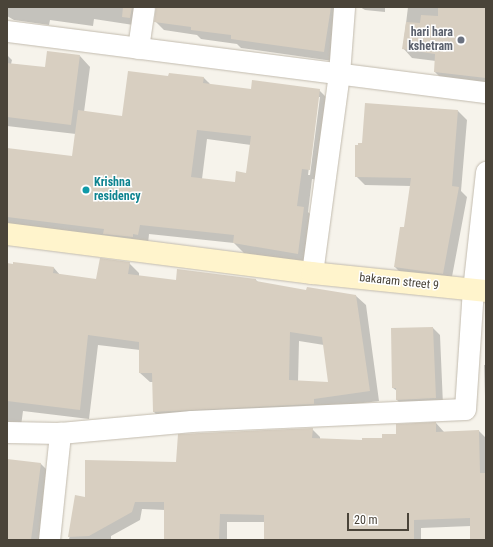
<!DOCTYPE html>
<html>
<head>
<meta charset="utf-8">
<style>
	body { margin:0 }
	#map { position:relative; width:493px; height:547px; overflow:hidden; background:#f6f3eb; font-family:"Roboto Condensed",sans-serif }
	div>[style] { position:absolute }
	.shadow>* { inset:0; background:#0003 }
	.building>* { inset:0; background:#d8cfc1 }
	.roads { filter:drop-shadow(0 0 1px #c2bbae) drop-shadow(0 0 1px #c2bbae) }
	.street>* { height:21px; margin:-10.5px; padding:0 10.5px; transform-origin:10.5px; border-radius:10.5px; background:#fff }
	.secondary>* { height:22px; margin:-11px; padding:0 11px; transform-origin:11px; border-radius:11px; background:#fff4cc }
	.dots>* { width:11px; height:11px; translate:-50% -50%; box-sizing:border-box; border:2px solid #fff; border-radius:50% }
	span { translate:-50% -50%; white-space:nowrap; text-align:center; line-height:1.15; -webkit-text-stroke:3px #fff; paint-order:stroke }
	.worship-label { font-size:12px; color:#5b616d; font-weight:700 }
	.right { translate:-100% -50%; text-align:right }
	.culture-label { font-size:12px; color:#0d838f; font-weight:700 }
	.left { translate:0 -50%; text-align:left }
	.street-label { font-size:12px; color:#4a4439 }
	.frame { position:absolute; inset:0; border:8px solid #4a4439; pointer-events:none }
	.scale { position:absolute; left:347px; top:513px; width:62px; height:18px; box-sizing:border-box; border:2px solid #4a4439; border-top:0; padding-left:5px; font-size:12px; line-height:14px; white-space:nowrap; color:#4a4439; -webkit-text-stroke:3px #fff; paint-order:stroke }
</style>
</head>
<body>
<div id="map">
	<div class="shadow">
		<i style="clip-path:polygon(7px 7px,146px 7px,140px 26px,94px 19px,93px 26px,50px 20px,49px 25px,14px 20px,7px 16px)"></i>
		<i style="clip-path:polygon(156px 7px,346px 7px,333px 61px,241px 48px,237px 44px,201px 39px,197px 35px,164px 30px,155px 21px)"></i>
		<i style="clip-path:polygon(360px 7px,385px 7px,385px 12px,365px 10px)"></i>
		<i style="clip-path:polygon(408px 7px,486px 7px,486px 86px,444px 81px,435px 72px,436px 61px,412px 58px,403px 48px)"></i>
		<i style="clip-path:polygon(evenodd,7px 55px,12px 60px,11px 64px,45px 68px,80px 56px,90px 67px,84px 112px,123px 117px,169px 77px,170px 74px,204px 78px,211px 85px,251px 90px,319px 90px,329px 100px,320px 180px,312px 179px,308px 212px,314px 218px,307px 263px,244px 253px,234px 243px,149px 234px,148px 244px,7px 225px,7px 149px,73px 157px,76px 134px,7px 126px,7px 55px,318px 97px,320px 97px,310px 175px,308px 175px,318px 97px,7px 55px,207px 139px,251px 145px,247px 174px,236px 184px,202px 179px,207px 139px)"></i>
		<i style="clip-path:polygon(458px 111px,467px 120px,461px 191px,467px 197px,451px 282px,404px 276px,395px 267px,405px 228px,411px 186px,365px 185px,356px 176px,363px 144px)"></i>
		<i style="clip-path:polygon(evenodd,129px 263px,139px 273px,139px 277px,176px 281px,256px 280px,259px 283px,307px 291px,356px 296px,366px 305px,379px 401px,323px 408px,164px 422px,154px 412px,154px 382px,150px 382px,140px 373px,140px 350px,98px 345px,89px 419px,23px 411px,21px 426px,7px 424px,7px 264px,54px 268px,60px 275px,97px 280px,129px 263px,299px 341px,324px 345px,329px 383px,298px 382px,299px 341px)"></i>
		<i style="clip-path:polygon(433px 328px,440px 335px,443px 405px,404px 407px,397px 400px,397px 391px,393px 388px)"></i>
		<i style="clip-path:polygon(484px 365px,486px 365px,486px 396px,485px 396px)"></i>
		<i style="clip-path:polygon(436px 423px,444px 432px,479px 431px,486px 438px,486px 540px,471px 540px,471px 526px,421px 528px,421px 540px,265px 540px,265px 522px,227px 522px,227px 540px,165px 540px,165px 510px,142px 509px,140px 520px,111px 536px,111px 540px,66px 540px,69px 540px,76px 497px,86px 498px,177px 463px,312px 429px,320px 437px,320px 439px,363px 441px,383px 439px)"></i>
		<i style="clip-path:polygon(7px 461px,41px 464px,53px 476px,45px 540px,7px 540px)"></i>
	</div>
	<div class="building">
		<i style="clip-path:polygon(123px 7px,132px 7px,130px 18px,122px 17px)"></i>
		<i style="clip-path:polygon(156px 7px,331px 7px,324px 52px,231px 39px,231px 35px,191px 30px,191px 27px,154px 22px)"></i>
		<i style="clip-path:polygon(438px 7px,486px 7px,486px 78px,434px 72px,435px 54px,402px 49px,406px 22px,420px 23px,421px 15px,438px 16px)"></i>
		<i style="clip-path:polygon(47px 51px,80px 55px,71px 125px,7px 117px,7px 63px,45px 67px)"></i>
		<i style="clip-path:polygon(evenodd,128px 71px,168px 76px,169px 73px,204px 77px,203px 83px,251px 89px,252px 80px,320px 89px,310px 170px,302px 169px,297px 206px,304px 207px,298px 254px,233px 243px,234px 235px,140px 225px,138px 235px,133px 234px,133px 237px,103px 234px,104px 229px,7px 217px,7px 148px,72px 156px,78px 110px,122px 116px,128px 71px,197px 130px,251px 136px,246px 173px,236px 171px,235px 182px,191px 177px,197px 130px)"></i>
		<i style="clip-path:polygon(365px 103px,458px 110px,452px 186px,459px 187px,443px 274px,394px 267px,400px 227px,404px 227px,411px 178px,355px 177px,355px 145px,358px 145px,358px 143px,362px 143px)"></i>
		<i style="clip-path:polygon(evenodd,100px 258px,130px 262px,128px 274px,176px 280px,177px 269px,256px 279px,256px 281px,306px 290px,307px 287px,356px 295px,370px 391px,314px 399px,314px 404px,153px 412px,152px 373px,139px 373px,139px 342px,88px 335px,80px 410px,7px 401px,7px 263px,13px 264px,13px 262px,54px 267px,53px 273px,96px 279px,100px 258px,290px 332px,322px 337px,328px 382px,289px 380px,290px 332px)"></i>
		<i style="clip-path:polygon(433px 327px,436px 398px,396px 400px,396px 388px,392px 388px,391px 328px)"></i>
		<i style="clip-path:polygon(436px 422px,436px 432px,479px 430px,480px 473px,486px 473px,486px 540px,470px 540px,470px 518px,414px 520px,414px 540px,264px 540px,264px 515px,220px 514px,219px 540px,164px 540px,164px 502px,135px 502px,132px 512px,89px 536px,68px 537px,75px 495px,85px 497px,85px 460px,176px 462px,178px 434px,313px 428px,312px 438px,362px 440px,362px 438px,382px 438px,382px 434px,396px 434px,396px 424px)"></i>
		<i style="clip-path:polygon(7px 459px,41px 463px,31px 540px,7px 540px)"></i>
	</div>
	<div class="roads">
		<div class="street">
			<i style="left:7px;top:31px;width:483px;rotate:7.3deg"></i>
			<i style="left:138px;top:48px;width:41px;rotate:-81.7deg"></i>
			<i style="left:312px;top:273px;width:201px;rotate:-82.3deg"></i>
			<i style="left:339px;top:74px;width:67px;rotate:-85.7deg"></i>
			<i style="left:7px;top:432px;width:53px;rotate:1.1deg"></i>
			<i style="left:60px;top:433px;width:132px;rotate:-5.2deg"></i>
			<i style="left:191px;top:421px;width:274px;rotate:-2.5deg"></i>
			<i style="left:465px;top:409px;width:119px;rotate:-86.2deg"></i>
			<i style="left:473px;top:290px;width:119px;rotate:-83.7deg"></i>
			<i style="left:49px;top:540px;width:108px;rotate:-84.1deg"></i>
		</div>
		<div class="secondary">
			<i style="left:7px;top:234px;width:307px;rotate:7.3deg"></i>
			<i style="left:312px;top:273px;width:175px;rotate:5.9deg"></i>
		</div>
	</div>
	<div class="dots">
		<i style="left:461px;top:40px;background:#6b7280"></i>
		<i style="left:86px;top:190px;background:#0f9aa8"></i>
	</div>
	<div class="worship-label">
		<span class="right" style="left:453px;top:40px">hari hara<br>kshetram</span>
	</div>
	<div class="culture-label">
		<span class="left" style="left:94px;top:190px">Krishna<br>residency</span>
	</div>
	<div class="street-label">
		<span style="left:399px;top:282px;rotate:6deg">bakaram street 9</span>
	</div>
	<div class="frame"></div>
	<div class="scale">20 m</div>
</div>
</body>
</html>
